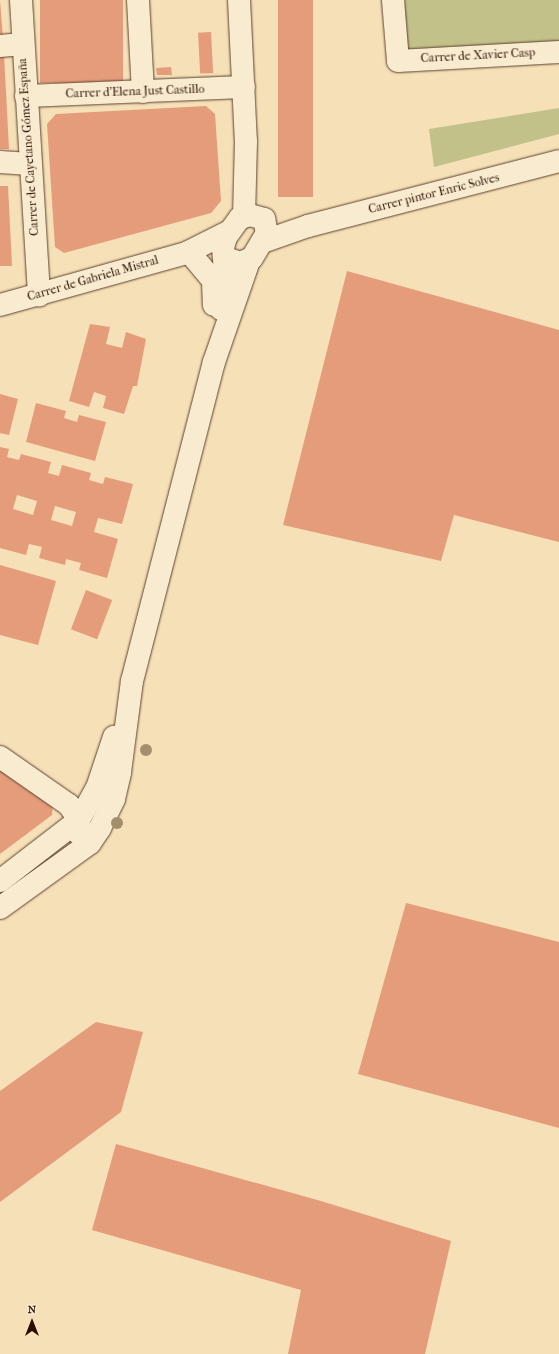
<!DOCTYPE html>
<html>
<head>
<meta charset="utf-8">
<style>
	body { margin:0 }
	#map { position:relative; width:559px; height:1354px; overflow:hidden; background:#f5e0b7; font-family:"IM FELL French Canon",serif }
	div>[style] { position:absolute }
	.green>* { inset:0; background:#c2c18a; transform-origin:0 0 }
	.building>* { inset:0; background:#e59c7b; transform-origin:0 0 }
	.roads { filter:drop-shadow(0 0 1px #5e422e) drop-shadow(0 0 1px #5e422e) }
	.street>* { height:22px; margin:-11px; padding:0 11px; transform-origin:11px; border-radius:11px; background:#f8ebd0 }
	.secondary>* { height:22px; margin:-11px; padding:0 11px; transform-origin:11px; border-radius:11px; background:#f8ebd0 }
	.trees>* { width:12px; height:12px; margin:-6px; border-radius:50%; background:#a38f6d }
	span { translate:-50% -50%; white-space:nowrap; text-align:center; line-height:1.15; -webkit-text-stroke:3.5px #f8ebd0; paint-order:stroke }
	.street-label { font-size:12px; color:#2b0e00 }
	.north { position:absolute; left:12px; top:1302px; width:40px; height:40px; -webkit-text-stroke:3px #f8ebd0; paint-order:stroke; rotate:0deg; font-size:11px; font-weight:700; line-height:16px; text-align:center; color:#2b0e00 }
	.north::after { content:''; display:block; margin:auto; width:14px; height:18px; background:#2b0e00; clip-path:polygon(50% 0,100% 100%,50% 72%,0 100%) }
</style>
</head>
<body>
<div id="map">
	<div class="green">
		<i style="left:405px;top:0;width:154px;height:51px"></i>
		<i style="clip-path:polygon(559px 108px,559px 134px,434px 167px,429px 129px)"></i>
	</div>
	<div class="building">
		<i style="clip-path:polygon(0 0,3px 39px,0 39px)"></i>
		<i style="left:40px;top:0;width:83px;height:83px"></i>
		<i style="left:278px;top:0;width:35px;height:197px"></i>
		<i style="left:211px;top:32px;width:41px;height:13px;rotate:87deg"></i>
		<i style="clip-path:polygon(0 54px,4px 54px,9px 149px,0 149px)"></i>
		<i style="clip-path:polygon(171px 67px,172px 75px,157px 75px,156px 68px)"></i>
		<i style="clip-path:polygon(206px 106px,215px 114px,221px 201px,211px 213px,64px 253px,55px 247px,47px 124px,56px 114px)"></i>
		<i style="clip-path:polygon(0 186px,8px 186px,12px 266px,0 266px)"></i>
		<i style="clip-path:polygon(347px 271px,559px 330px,559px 542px,454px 515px,441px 561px,283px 525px)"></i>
		<i style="clip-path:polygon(90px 324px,110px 327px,106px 344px,122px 348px,126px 332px,146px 339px,137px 386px,133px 386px,124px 414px,103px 408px,106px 396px,94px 392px,89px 407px,69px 401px)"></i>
		<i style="clip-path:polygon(0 394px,18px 399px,9px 435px,0 433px)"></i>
		<i style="clip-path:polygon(36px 403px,66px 411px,64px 418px,77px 422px,79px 415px,106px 422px,95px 461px,26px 442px)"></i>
		<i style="clip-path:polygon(evenodd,0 447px,9px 449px,7px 457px,19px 460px,21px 454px,51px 462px,48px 473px,59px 476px,62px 465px,91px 473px,89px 480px,103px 484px,105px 477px,133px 484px,122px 524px,98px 518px,94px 532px,118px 539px,107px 578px,79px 570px,81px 563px,66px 559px,65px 565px,39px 558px,42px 547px,29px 544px,26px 555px,0 548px,0 447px,17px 495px,37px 501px,33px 515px,13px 509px,17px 495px,0 447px,55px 506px,76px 512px,72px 526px,51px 520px,55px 506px)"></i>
		<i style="clip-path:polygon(0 565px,56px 581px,38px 645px,0 635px)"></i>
		<i style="left:86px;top:590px;width:28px;height:42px;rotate:21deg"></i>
		<i style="clip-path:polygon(0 767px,53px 804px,52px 815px,0 854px)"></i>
		<i style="clip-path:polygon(406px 903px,559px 942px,559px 1128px,358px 1074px)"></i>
		<i style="clip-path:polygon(96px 1022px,143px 1032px,121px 1112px,0 1202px,0 1091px)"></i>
		<i style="clip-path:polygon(116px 1144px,321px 1201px,451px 1241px,425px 1354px,288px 1354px,301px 1290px,92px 1230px)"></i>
	</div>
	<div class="roads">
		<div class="street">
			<i style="left:21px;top:0;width:296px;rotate:86.5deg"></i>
			<i style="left:138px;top:0;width:92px;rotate:86.9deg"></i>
			<i style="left:393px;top:0;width:61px;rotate:85.3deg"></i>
			<i style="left:398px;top:61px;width:161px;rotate:-3.2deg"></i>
			<i style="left:0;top:46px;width:23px;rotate:-5deg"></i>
			<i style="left:26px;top:96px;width:218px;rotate:-2.4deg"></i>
			<i style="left:0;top:162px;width:30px;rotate:4deg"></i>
			<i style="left:262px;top:242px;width:49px;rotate:-19.2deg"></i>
			<i style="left:308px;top:226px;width:259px;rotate:-14.5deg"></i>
			<i style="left:0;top:305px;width:193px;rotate:-15.6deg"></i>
			<i style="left:186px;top:253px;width:49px;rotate:-26.6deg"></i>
			<i style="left:0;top:757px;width:84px;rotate:34.8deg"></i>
			<i style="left:69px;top:805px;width:18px;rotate:56deg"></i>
			<i style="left:79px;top:820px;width:13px;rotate:94deg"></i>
			<i style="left:0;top:881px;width:100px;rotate:-37.7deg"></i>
			<i style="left:79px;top:820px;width:37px;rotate:-61deg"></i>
			<i style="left:97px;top:788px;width:54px;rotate:-71.6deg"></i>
			<i style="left:0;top:908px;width:111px;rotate:-35.8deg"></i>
			<i style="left:90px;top:843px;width:18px;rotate:-56deg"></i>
			<i style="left:100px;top:828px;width:32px;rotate:-64deg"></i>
			<i style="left:114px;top:799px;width:28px;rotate:-77deg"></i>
			<i style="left:120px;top:772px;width:92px;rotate:-82.5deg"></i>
		</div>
		<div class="secondary">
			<i style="left:239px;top:0;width:141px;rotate:87.2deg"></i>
			<i style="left:246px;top:141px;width:76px;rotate:91.5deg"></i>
			<i style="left:190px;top:253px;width:35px;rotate:50deg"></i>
			<i style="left:213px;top:280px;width:25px;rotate:88deg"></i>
			<i style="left:221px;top:309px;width:26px;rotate:-79deg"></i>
			<i style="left:226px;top:283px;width:35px;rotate:-95deg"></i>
			<i style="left:223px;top:248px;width:11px;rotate:-75deg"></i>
			<i style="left:226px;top:237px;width:24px;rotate:-54deg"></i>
			<i style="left:240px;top:218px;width:10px;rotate:-17deg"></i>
			<i style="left:250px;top:215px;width:15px;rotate:16deg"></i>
			<i style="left:264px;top:219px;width:14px;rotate:78deg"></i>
			<i style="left:267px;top:233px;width:29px;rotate:121deg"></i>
			<i style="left:252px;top:258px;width:13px;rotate:157deg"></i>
			<i style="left:240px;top:263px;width:15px;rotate:-160deg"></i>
			<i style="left:132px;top:681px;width:329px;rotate:-75.6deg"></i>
			<i style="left:214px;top:362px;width:107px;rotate:-70.9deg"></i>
		</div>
	</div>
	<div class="trees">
		<i style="left:146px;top:750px"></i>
		<i style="left:117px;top:823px"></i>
	</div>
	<div class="street-label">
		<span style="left:478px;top:56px;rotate:-3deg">Carrer de Xavier Casp</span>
		<span style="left:135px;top:92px;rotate:-2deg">Carrer d'Elena Just Castillo</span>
		<span style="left:29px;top:147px;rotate:-94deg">Carrer de Cayetano Gómez España</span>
		<span style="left:434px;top:194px;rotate:-14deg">Carrer pintor Enric Solves</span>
		<span style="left:93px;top:279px;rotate:-16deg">Carrer de Gabriela Mistral</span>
	</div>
	<div class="north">N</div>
</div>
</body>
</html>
